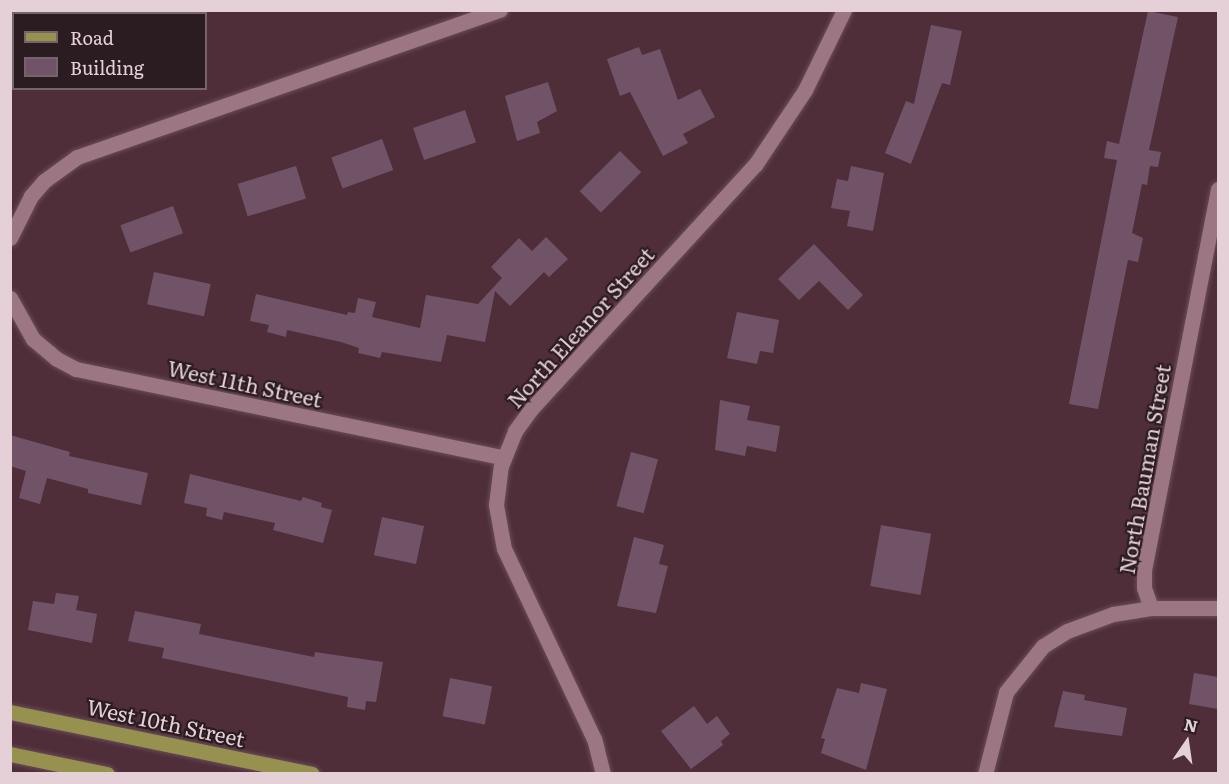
<!DOCTYPE html>
<html>
<head>
<meta charset="utf-8">
<style>
	body { margin:0 }
	#map { position:relative; width:1229px; height:784px; overflow:hidden; background:#4f2e3a; font-family:Literata,serif }
	div>[style] { position:absolute }
	.building>* { inset:0; background:#715368; transform-origin:0 0 }
	.roads { filter:drop-shadow(0 0 2px #694d58) drop-shadow(0 0 2px #694d58) }
	.minor>* { height:15px; margin:-7.5px; padding:0 7.5px; transform-origin:7.5px; border-radius:7.5px; background:#9d7683 }
	.major>* { height:15px; margin:-7.5px; padding:0 7.5px; transform-origin:7.5px; border-radius:7.5px; background:#96914e }
	span { translate:-50% -50%; white-space:nowrap; text-align:center; line-height:1.15; -webkit-text-stroke:4.5px #2b1c21; paint-order:stroke }
	.street-label { font-size:21px; color:#e6d0d7 }
	.frame { position:absolute; inset:0; border:12px solid #e6d0d7; pointer-events:none }
	.legend { position:absolute; left:12px; top:12px; width:195px; height:78px; box-sizing:border-box; background:#2b1c21; border:2px solid #76646a; margin:0; padding:8px 10px; list-style:none; font-size:18px; color:#e6d0d7 }
	.legend li { display:flex; align-items:center; gap:12px; height:30px }
	.legend b { width:30px; border:2px solid #76646a }
	.north { position:absolute; left:1157px; top:712px; width:60px; height:60px; -webkit-text-stroke:4px #2b1c21; paint-order:stroke; rotate:13deg; font-size:16px; font-weight:700; line-height:24px; text-align:center; color:#e6d0d7 }
	.north::after { content:''; display:block; margin:auto; width:21px; height:27px; background:#e6d0d7; clip-path:polygon(50% 0,100% 100%,50% 72%,0 100%) }
</style>
</head>
<body>
<div id="map">
	<div class="building">
		<i style="clip-path:polygon(1148px 11px,1178px 17px,1149px 150px,1161px 152px,1158px 167px,1150px 166px,1147px 185px,1142px 184px,1132px 233px,1143px 238px,1138px 262px,1128px 260px,1098px 409px,1069px 404px,1117px 160px,1104px 158px,1107px 141px,1119px 144px)"></i>
		<i style="clip-path:polygon(931px 25px,962px 31px,950px 85px,942px 83px,911px 164px,885px 153px,906px 101px,914px 104px)"></i>
		<i style="clip-path:polygon(639px 47px,642px 55px,660px 49px,678px 100px,700px 89px,715px 117px,683px 134px,688px 143px,663px 156px,630px 92px,620px 96px,607px 59px)"></i>
		<i style="clip-path:polygon(548px 82px,557px 111px,537px 122px,540px 133px,517px 141px,505px 96px)"></i>
		<i style="left:465px;top:110px;width:34px;height:55px;rotate:71deg"></i>
		<i style="left:382px;top:139px;width:33px;height:54px;rotate:70deg"></i>
		<i style="left:620px;top:151px;width:30px;height:57px;rotate:45deg"></i>
		<i style="left:296px;top:166px;width:34px;height:61px;rotate:73deg"></i>
		<i style="clip-path:polygon(851px 166px,884px 173px,873px 231px,847px 226px,850px 211px,831px 208px,837px 179px,848px 181px)"></i>
		<i style="left:173px;top:206px;width:29px;height:56px;rotate:70deg"></i>
		<i style="clip-path:polygon(546px 237px,568px 259px,549px 277px,544px 272px,510px 306px,495px 291px,485px 342px,447px 335px,441px 362px,382px 352px,380px 358px,358px 353px,359px 348px,341px 342px,287px 330px,286px 337px,267px 332px,269px 325px,250px 321px,256px 294px,347px 315px,348px 312px,355px 313px,358px 298px,376px 302px,372px 317px,420px 328px,426px 295px,478px 304px,502px 278px,491px 267px,519px 238px,532px 251px)"></i>
		<i style="clip-path:polygon(814px 244px,863px 295px,848px 310px,819px 281px,799px 300px,778px 279px)"></i>
		<i style="left:154px;top:272px;width:58px;height:33px;rotate:12deg"></i>
		<i style="clip-path:polygon(737px 312px,779px 320px,773px 353px,760px 351px,757px 364px,727px 358px)"></i>
		<i style="clip-path:polygon(720px 400px,750px 406px,747px 420px,780px 426px,776px 452px,747px 446px,745px 456px,715px 450px)"></i>
		<i style="clip-path:polygon(10px 435px,70px 452px,69px 456px,148px 473px,141px 505px,88px 493px,88px 489px,47px 478px,40px 504px,19px 498px,26px 471px,10px 466px)"></i>
		<i style="left:631px;top:452px;width:28px;height:56px;rotate:15deg"></i>
		<i style="clip-path:polygon(190px 474px,301px 501px,303px 497px,322px 503px,321px 507px,332px 510px,323px 543px,273px 530px,275px 523px,224px 512px,222px 520px,206px 516px,207px 508px,184px 503px)"></i>
		<i style="left:382px;top:517px;width:43px;height:39px;rotate:12deg"></i>
		<i style="left:881px;top:525px;width:51px;height:62px;rotate:10deg"></i>
		<i style="clip-path:polygon(634px 537px,664px 545px,659px 564px,668px 566px,656px 613px,617px 606px)"></i>
		<i style="clip-path:polygon(56px 593px,79px 596px,76px 610px,97px 614px,92px 643px,28px 630px,33px 601px,54px 604px)"></i>
		<i style="clip-path:polygon(135px 611px,201px 624px,199px 634px,314px 657px,315px 652px,383px 662px,376px 702px,366px 701px,365px 710px,347px 707px,348px 697px,162px 658px,164px 648px,128px 641px)"></i>
		<i style="clip-path:polygon(1194px 673px,1218px 677px,1218px 709px,1189px 704px)"></i>
		<i style="left:450px;top:678px;width:43px;height:39px;rotate:11deg"></i>
		<i style="clip-path:polygon(861px 683px,887px 689px,866px 770px,821px 753px,825px 739px,821px 738px,837px 688px,859px 693px)"></i>
		<i style="clip-path:polygon(1063px 691px,1085px 695px,1084px 700px,1127px 708px,1122px 736px,1054px 727px)"></i>
		<i style="clip-path:polygon(694px 706px,707px 724px,717px 716px,730px 734px,721px 741px,723px 745px,691px 769px,661px 731px)"></i>
	</div>
	<div class="roads">
		<div class="minor">
			<i style="left:10px;top:238px;width:47px;rotate:-63.4deg"></i>
			<i style="left:31px;top:196px;width:20px;rotate:-49deg"></i>
			<i style="left:44px;top:181px;width:41px;rotate:-36deg"></i>
			<i style="left:77px;top:157px;width:448px;rotate:-19.2deg"></i>
			<i style="left:10px;top:298px;width:47px;rotate:60.7deg"></i>
			<i style="left:33px;top:339px;width:31px;rotate:40deg"></i>
			<i style="left:57px;top:359px;width:21px;rotate:28deg"></i>
			<i style="left:76px;top:369px;width:437px;rotate:11.7deg"></i>
			<i style="left:1151px;top:608px;width:21px;rotate:-109deg"></i>
			<i style="left:1144px;top:588px;width:18px;rotate:-90deg"></i>
			<i style="left:1144px;top:570px;width:388px;rotate:-79deg"></i>
			<i style="left:603px;top:774px;width:36px;rotate:-104deg"></i>
			<i style="left:594px;top:739px;width:210px;rotate:-115.3deg"></i>
			<i style="left:504px;top:549px;width:45px;rotate:-100.3deg"></i>
			<i style="left:496px;top:505px;width:39px;rotate:-83deg"></i>
			<i style="left:501px;top:466px;width:38px;rotate:-68deg"></i>
			<i style="left:515px;top:431px;width:29px;rotate:-54deg"></i>
			<i style="left:532px;top:408px;width:330px;rotate:-47.5deg"></i>
			<i style="left:755px;top:165px;width:90px;rotate:-56.3deg"></i>
			<i style="left:805px;top:90px;width:89px;rotate:-64deg"></i>
			<i style="left:985px;top:774px;width:85px;rotate:-75.6deg"></i>
			<i style="left:1006px;top:692px;width:59px;rotate:-51.2deg"></i>
			<i style="left:1043px;top:646px;width:28px;rotate:-32deg"></i>
			<i style="left:1067px;top:631px;width:49px;rotate:-20.3deg"></i>
			<i style="left:1113px;top:614px;width:38px;rotate:-9deg"></i>
			<i style="left:1151px;top:608px;width:67px"></i>
		</div>
		<div class="major">
			<i style="left:10px;top:712px;width:308px;rotate:11.6deg"></i>
			<i style="left:10px;top:754px;width:99px;rotate:11.7deg"></i>
		</div>
	</div>
	<div class="street-label">
		<span style="left:580px;top:327px;rotate:-48deg">North Eleanor Street</span>
		<span style="left:245px;top:383px;rotate:12deg">West 11th Street</span>
		<span style="left:1144px;top:469px;rotate:-80deg">North Bauman Street</span>
		<span style="left:166px;top:722px;rotate:12deg">West 10th Street</span>
	</div>
	<div class="frame"></div>
	<ul class="legend">
	<li><b style="height:8px;background:#96914e"></b>Road</li>
	<li><b style="height:16px;background:#715368"></b>Building</li>
	</ul>
	<div class="north">N</div>
</div>
</body>
</html>
